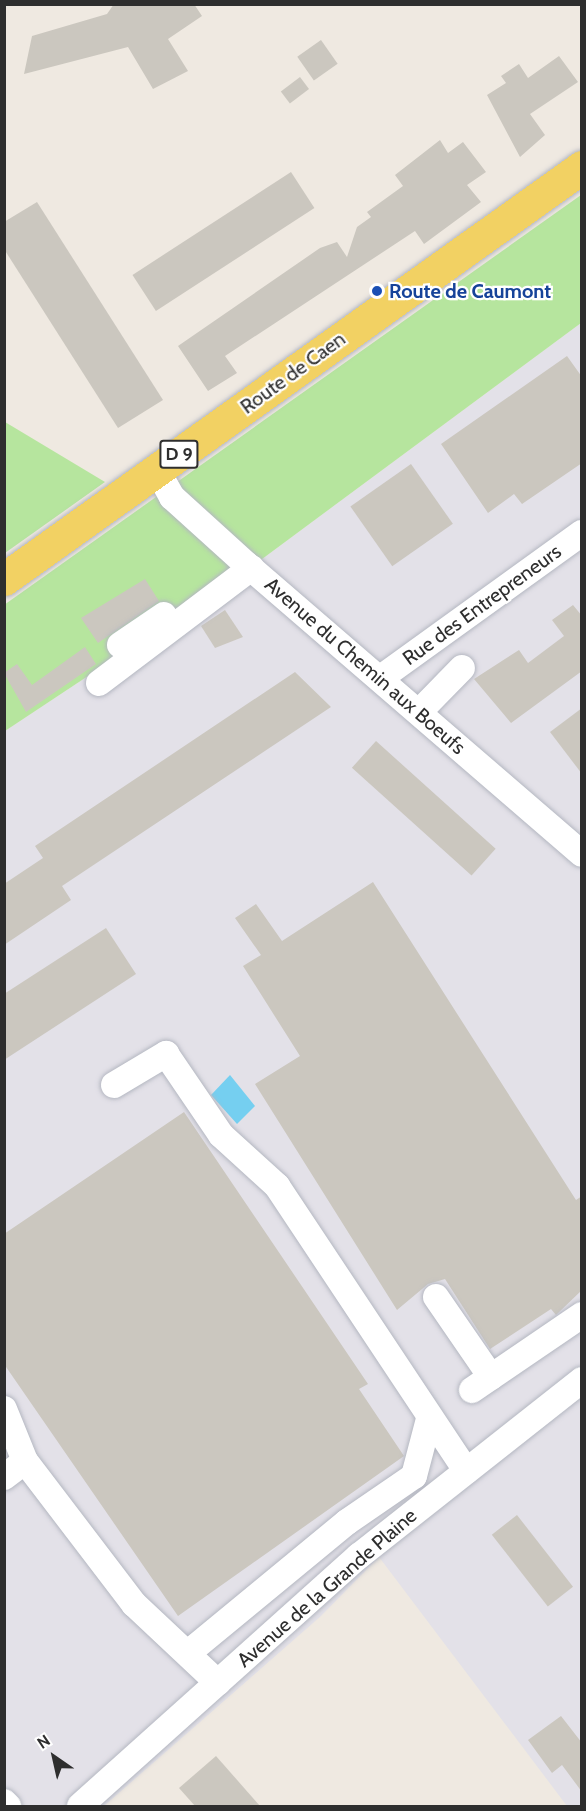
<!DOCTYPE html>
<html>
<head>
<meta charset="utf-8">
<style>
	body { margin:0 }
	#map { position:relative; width:586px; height:1811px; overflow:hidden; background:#efe9e1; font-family:Cabin,sans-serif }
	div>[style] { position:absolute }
	.industrial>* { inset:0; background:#e3e1e8 }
	.green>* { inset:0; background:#b6e59e }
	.water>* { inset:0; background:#75cff0 }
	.building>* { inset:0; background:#cbc7bf; transform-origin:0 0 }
	.roads { filter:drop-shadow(0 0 2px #b4b7c1) drop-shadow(0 0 2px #b4b7c1) }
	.minor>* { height:26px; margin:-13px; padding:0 13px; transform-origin:13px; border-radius:13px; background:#fff }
	.major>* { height:33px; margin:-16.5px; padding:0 16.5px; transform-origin:16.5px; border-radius:16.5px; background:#f2d163 }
	.dots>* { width:16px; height:16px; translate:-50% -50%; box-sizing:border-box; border:3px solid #fff; border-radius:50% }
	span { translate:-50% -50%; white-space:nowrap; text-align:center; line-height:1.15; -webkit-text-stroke:4.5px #fff; paint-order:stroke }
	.shield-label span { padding:2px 4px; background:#fff; border:2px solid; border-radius:4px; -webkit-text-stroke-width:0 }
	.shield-label { font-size:18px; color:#2e2e2e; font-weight:700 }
	.transit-label { font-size:20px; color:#164399; font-weight:700 }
	.left { translate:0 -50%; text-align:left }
	.street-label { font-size:20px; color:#2e2e2e }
	.frame { position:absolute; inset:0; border:6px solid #2e2e2e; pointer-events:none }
	.north { position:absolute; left:24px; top:1727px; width:60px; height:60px; -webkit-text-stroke:4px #fff; paint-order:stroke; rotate:326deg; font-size:16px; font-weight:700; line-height:24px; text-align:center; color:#2e2e2e }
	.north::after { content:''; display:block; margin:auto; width:21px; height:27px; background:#2e2e2e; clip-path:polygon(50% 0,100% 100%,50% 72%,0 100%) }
</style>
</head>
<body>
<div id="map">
	<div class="industrial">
		<i style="clip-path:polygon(581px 323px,581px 1806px,567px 1806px,379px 1557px,321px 1616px,104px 1806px,5px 1806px,5px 731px,239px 576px)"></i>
	</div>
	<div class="green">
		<i style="clip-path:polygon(581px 195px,581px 323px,239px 576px,5px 731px,4px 605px)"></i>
		<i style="clip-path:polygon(5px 422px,105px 482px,5px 553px,4px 553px)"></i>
	</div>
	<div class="water">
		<i style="clip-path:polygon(230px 1075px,255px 1106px,237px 1124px,211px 1095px)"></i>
	</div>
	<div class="building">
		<i style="clip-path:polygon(114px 4px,194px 4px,202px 16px,168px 39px,188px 71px,153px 89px,128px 47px,24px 74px,32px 36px,107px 14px)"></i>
		<i style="left:321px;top:40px;width:29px;height:29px;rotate:55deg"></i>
		<i style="clip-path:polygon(559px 56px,578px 82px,530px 114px,545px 135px,520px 157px,487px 95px,506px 83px,501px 76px,519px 64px,528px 78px)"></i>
		<i style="left:300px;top:77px;width:15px;height:24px;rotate:53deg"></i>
		<i style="clip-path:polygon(440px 140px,448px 153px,463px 142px,486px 172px,467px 185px,481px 202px,424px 244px,415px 231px,225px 356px,237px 373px,208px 391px,178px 346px,320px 248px,337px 242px,347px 257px,357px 227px,371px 217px,367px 212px,403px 186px,395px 175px)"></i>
		<i style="left:291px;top:172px;width:43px;height:189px;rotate:57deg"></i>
		<i style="clip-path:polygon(37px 202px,163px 400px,118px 428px,4px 249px,4px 222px)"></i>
		<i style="clip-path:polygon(567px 356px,582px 377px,582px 463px,522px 504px,514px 494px,488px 513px,441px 444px)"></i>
		<i style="left:411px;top:464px;width:73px;height:74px;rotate:55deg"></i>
		<i style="clip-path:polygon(145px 579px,159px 601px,98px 643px,81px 618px)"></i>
		<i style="clip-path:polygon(573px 605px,582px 616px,582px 671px,511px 723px,474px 679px,519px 650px,528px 663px,564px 636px,552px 620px)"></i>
		<i style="clip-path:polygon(225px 610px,243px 637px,215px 648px,201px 626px)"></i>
		<i style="clip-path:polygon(85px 647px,96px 664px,26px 712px,4px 673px,17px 664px,32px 685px)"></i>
		<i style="clip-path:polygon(295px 672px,331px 707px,62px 886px,71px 900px,4px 945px,4px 884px,43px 858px,35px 846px)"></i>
		<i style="clip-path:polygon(582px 708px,582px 774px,550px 732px)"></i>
		<i style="left:376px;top:741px;width:161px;height:36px;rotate:42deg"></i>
		<i style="clip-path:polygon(373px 882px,576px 1200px,582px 1196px,582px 1290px,556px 1315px,551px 1309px,490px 1349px,445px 1279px,428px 1284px,397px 1310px,255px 1084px,300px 1056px,243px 966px,261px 955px,235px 918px,256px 904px,282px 941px)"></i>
		<i style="clip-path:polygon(106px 928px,136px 974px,4px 1060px,4px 994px)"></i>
		<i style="clip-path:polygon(184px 1112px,368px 1384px,359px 1389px,404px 1456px,178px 1616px,4px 1364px,4px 1234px)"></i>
		<i style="left:517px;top:1515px;width:91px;height:32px;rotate:52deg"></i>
		<i style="clip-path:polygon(561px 1716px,582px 1743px,582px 1792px,562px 1765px,552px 1773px,528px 1740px)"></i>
		<i style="clip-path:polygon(216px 1756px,260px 1806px,195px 1806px,179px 1788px)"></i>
	</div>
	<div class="roads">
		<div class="minor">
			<i style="left:157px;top:470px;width:31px;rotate:61deg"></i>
			<i style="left:172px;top:497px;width:100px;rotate:42.2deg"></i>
			<i style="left:246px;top:564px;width:444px;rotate:40.8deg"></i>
			<i style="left:120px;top:645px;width:53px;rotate:-34.3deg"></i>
			<i style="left:382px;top:677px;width:246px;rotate:-35.8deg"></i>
			<i style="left:99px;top:683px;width:191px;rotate:-37.1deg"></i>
			<i style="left:420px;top:711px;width:60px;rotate:-45.7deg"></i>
			<i style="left:114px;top:1085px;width:61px;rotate:-30.8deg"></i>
			<i style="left:166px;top:1054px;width:98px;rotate:55.8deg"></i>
			<i style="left:221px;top:1135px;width:76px;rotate:42.3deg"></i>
			<i style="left:277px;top:1186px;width:342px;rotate:56.4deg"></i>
			<i style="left:436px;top:1297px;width:97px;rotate:55.5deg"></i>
			<i style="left:472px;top:1390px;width:133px;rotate:-34.3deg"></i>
			<i style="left:4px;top:1409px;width:56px;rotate:68deg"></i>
			<i style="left:25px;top:1461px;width:180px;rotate:52.7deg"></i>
			<i style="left:134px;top:1604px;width:115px;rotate:43.2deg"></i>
			<i style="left:4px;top:1477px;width:26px;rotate:-37deg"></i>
			<i style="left:188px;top:1653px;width:206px;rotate:-39.5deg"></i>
			<i style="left:347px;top:1522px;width:81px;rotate:-34.5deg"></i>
			<i style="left:414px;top:1476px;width:59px;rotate:-75.3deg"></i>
			<i style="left:4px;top:1802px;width:6px;rotate:45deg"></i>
			<i style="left:80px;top:1806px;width:375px;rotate:-41.9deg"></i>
			<i style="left:359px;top:1556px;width:284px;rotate:-38.3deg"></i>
		</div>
		<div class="major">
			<i style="left:4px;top:579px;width:710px;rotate:-35.48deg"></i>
		</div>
	</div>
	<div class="dots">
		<i style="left:377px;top:291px;background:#1a4fb4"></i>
	</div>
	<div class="shield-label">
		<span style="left:179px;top:454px">D 9</span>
	</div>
	<div class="transit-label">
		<span class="left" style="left:389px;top:291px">Route de Caumont</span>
	</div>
	<div class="street-label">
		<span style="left:293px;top:373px;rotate:-36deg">Route de Caen</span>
		<span style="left:482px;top:605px;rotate:-36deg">Rue des Entrepreneurs</span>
		<span style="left:365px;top:666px;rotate:41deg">Avenue du Chemin aux Boeufs</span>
		<span style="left:327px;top:1588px;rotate:-41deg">Avenue de la Grande Plaine</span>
	</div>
	<div class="frame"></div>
	<div class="north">N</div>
</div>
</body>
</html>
